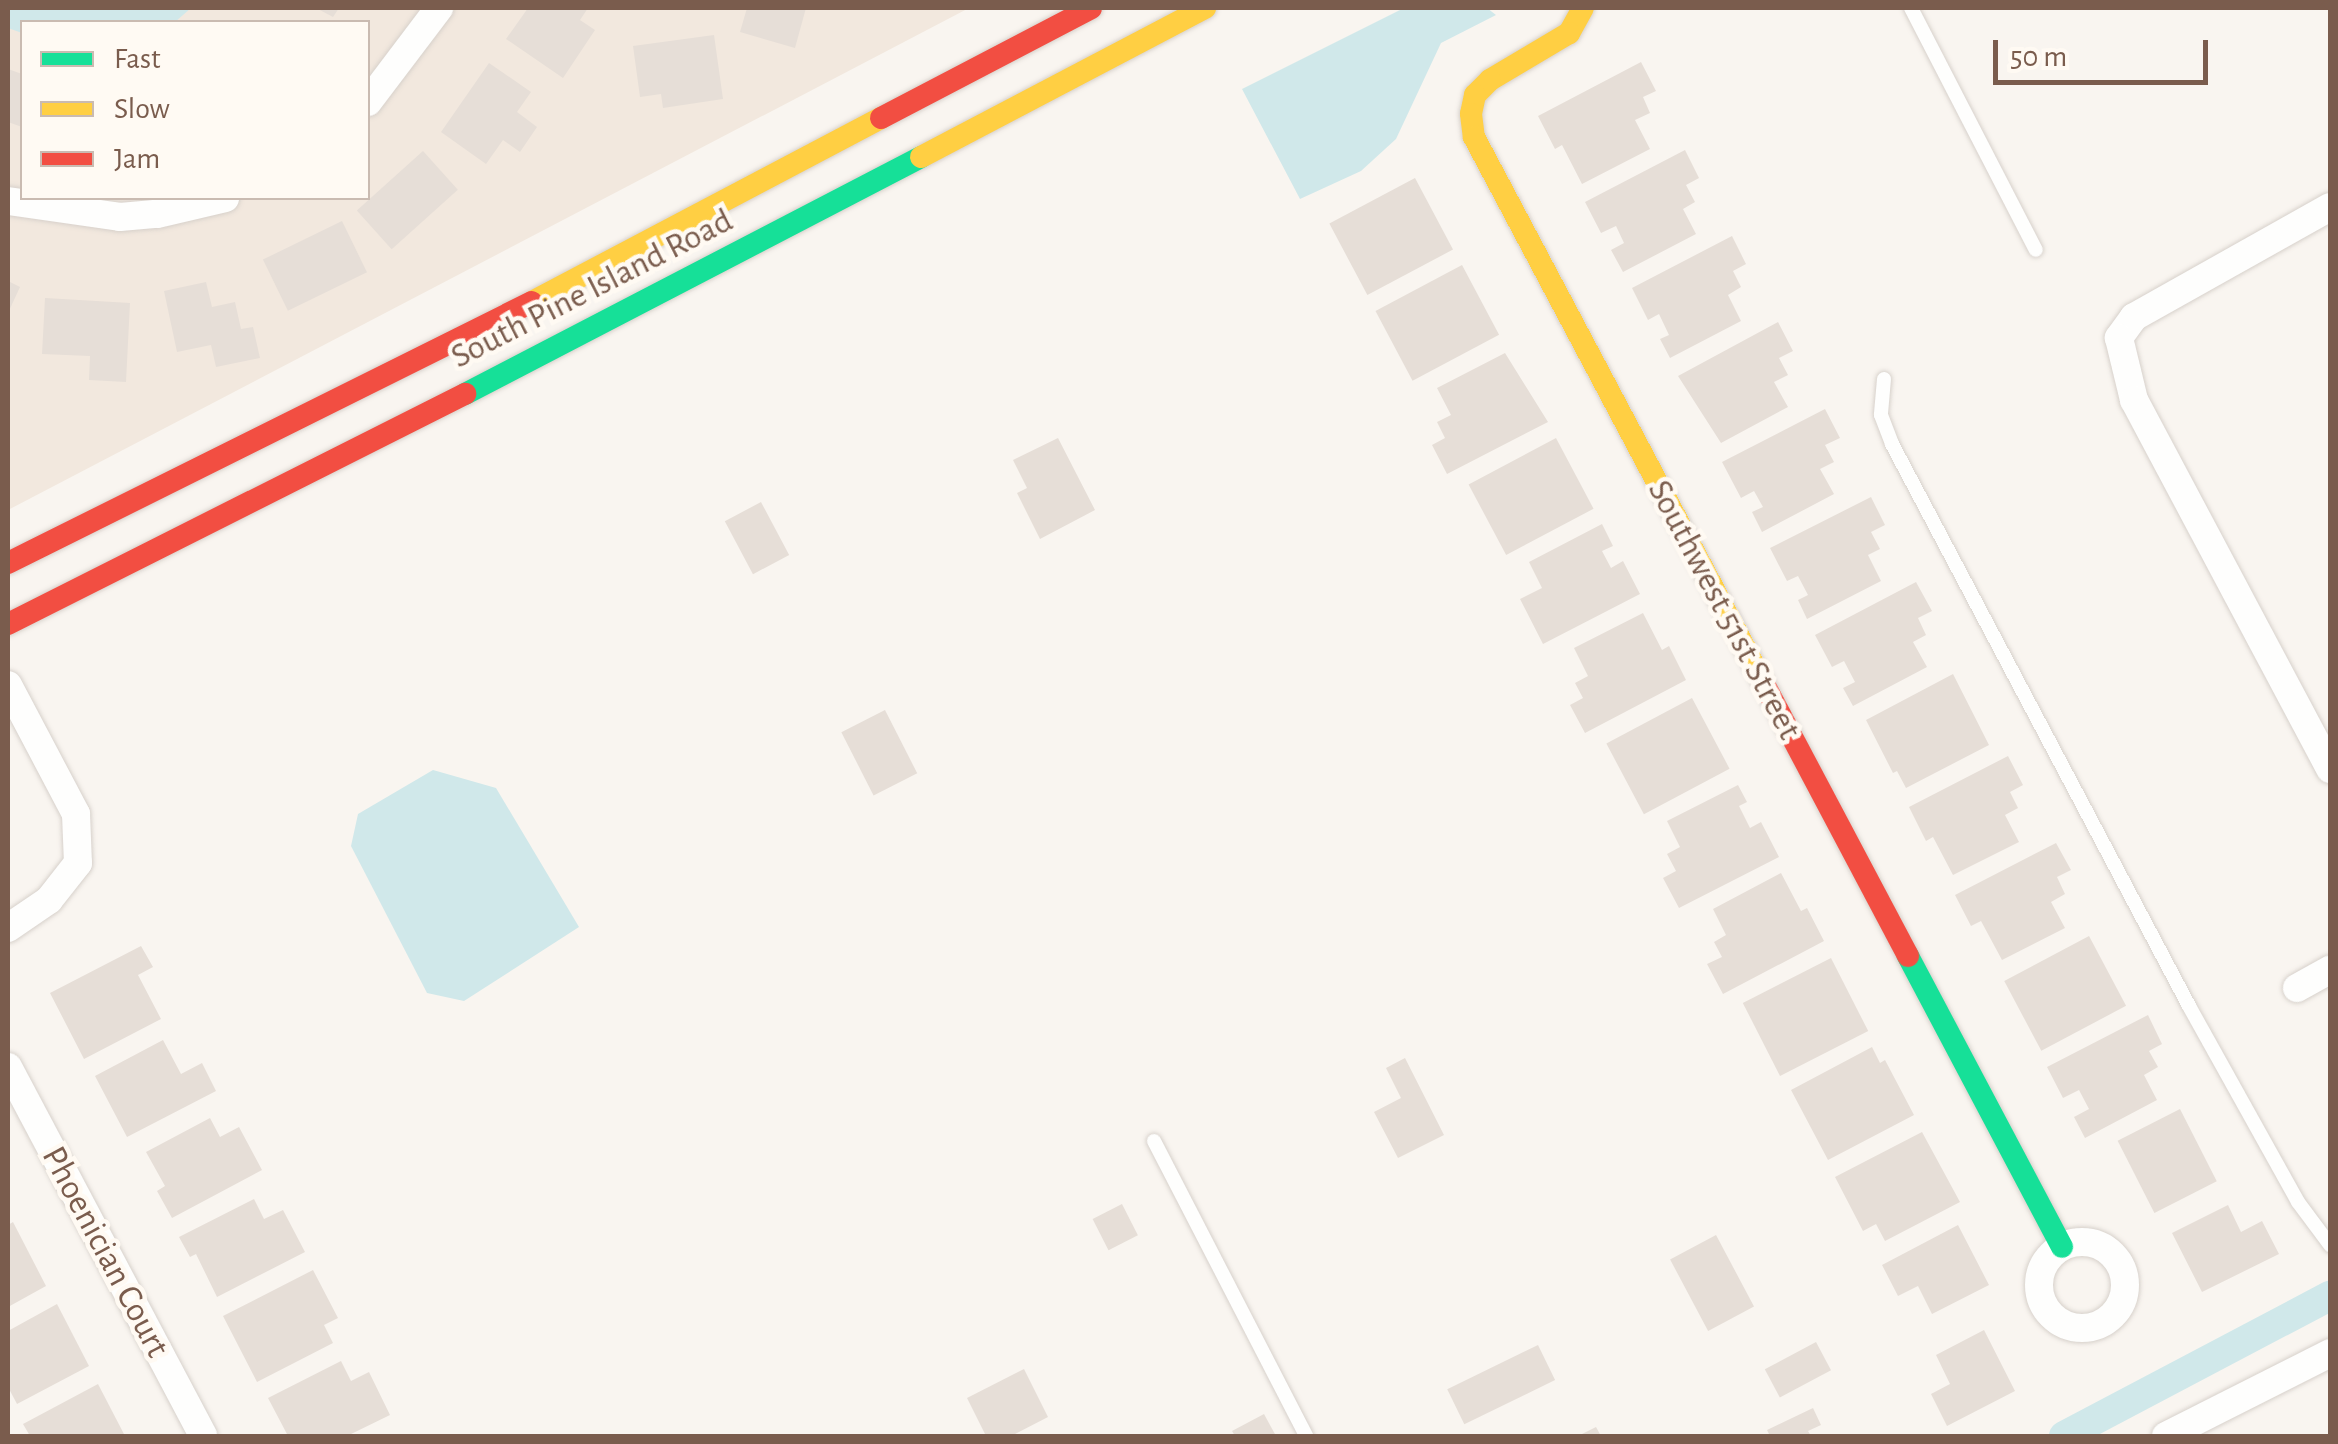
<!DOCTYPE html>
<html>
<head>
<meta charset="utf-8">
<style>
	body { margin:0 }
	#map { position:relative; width:2338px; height:1444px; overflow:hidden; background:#f9f5f0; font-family:"Alegreya Sans",sans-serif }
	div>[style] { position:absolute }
	.residential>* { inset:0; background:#f2e8de }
	.water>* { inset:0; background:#d0e8ea }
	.canal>* { height:30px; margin:-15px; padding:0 15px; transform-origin:15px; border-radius:15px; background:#d0e8ea }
	.building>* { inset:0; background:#e6ded7; transform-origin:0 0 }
	.roads { filter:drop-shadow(0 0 2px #d7d1cb) drop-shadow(0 0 2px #d7d1cb) }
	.lane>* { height:14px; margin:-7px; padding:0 7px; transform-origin:7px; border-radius:7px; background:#fefefd }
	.street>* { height:28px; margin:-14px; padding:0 14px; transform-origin:14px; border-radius:14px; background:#fefefd }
	.street>.ring { margin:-14px; padding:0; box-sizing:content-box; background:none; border:28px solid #fefefd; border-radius:50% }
	.fast>* { height:22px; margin:-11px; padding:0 11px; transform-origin:11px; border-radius:11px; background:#16e098 }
	.slow>* { height:22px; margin:-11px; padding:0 11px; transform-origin:11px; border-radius:11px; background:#ffcf43 }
	.jam>* { height:22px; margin:-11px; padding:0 11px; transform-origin:11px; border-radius:11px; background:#f24e42 }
	span { translate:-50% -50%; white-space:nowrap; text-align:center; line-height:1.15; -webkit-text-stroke:9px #fffaf3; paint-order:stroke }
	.street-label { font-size:35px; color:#7a5c4d }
	.frame { position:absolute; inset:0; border:10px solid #7a5c4d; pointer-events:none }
	.legend { position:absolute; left:20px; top:20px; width:350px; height:180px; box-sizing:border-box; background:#fffaf3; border:2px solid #cabbb1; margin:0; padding:12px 18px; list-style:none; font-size:30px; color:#7a5c4d }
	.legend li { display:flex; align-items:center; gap:20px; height:50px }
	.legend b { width:50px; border:2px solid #cabbb1 }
	.scale { position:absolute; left:1993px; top:40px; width:215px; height:45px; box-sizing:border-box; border:5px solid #7a5c4d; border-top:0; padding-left:12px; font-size:30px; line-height:35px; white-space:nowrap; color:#7a5c4d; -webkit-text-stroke:8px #fffaf3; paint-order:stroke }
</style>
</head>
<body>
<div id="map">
	<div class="residential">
		<i style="clip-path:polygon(evenodd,8px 8px,969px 8px,8px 510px,8px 8px,22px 22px,368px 22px,368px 198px,22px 198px,22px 22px)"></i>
	</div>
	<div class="water">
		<i style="clip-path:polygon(8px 8px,191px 8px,175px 22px,22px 22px,22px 33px,8px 28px)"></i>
		<i style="clip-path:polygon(1404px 8px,1487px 8px,1496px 15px,1441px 43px,1396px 139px,1361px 171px,1300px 199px,1242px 89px)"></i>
		<i style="clip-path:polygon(433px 770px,496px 788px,579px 927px,464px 1001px,427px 993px,351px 846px,358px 814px)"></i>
	</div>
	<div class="canal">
		<i style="left:2064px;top:1436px;width:301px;rotate:-27.8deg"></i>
	</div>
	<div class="building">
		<i style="clip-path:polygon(316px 8px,339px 8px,333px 17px)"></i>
		<i style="clip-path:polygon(528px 8px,588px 8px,580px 20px,595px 30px,563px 78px,506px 39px)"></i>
		<i style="clip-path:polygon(747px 8px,806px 8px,795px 48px,740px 32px)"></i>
		<i style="clip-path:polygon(714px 35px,723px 99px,663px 108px,661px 94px,640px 97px,633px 46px)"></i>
		<i style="clip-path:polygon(1641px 62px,1656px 91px,1643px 97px,1650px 113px,1635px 120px,1650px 149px,1582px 184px,1562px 145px,1555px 149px,1538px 116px)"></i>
		<i style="clip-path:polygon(489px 63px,531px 92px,517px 112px,537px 127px,520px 152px,503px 140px,486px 164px,441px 132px)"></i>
		<i style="clip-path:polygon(8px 69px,22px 74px,22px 127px,8px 122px)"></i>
		<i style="clip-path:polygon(1685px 150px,1699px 178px,1686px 185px,1695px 202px,1683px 209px,1696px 234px,1623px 272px,1611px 250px,1624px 243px,1616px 226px,1601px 233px,1585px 202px)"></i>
		<i style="left:423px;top:151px;width:52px;height:89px;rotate:48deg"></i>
		<i style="left:1415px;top:178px;width:81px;height:97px;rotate:62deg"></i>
		<i style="left:342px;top:221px;width:57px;height:88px;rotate:64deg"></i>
		<i style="clip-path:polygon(1732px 236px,1746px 264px,1733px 271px,1741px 287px,1728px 295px,1741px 321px,1670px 358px,1660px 339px,1669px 335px,1659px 314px,1648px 320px,1632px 288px)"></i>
		<i style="left:1462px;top:265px;width:79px;height:98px;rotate:62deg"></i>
		<i style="clip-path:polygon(8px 281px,20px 287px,8px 313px)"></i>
		<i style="clip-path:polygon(206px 282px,212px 307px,235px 302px,241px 329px,253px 327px,260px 358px,216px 367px,211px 345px,177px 352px,164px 291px)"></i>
		<i style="clip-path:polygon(45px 298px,130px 303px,126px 382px,89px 380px,90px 356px,42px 354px)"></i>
		<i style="clip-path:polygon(1778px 322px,1793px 351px,1779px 358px,1788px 375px,1774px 382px,1788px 407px,1721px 443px,1678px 376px)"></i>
		<i style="clip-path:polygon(1505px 353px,1548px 422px,1447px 474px,1432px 445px,1445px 438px,1437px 422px,1451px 415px,1437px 388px)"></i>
		<i style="clip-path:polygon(1825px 409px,1840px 438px,1825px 445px,1834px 462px,1820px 469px,1834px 494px,1762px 532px,1752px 512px,1763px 507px,1754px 491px,1741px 498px,1722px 462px)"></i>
		<i style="clip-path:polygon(1058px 438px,1095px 510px,1040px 539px,1017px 493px,1027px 488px,1013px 460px)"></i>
		<i style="left:1556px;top:438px;width:80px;height:99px;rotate:62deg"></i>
		<i style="clip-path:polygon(1871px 497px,1885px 525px,1871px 532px,1880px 549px,1868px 555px,1881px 581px,1807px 619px,1798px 600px,1808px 595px,1798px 576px,1787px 581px,1770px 548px)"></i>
		<i style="left:761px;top:502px;width:60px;height:41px;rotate:62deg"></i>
		<i style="clip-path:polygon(1602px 524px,1613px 546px,1602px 551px,1611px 568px,1623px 561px,1640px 594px,1543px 644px,1520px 599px,1542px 588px,1529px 562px)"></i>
		<i style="clip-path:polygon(1916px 582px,1932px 611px,1918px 618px,1926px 635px,1913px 642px,1927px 667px,1853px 706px,1843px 688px,1855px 682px,1844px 661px,1832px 667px,1815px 635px)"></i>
		<i style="clip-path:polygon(1643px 613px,1662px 650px,1669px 646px,1686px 680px,1585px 733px,1570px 705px,1583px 698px,1575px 683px,1588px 676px,1574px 648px)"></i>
		<i style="clip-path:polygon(1953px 674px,1989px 745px,1906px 788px,1897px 771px,1893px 773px,1866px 720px)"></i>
		<i style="left:1692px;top:698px;width:80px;height:97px;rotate:62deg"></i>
		<i style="left:885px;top:710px;width:71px;height:49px;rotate:63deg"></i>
		<i style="clip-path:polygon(2008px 756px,2023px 785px,2010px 792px,2018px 808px,2005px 815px,2019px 842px,1953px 875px,1933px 837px,1926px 841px,1909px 807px)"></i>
		<i style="clip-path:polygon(1738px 785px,1747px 802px,1739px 806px,1750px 828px,1761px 822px,1779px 857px,1679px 908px,1663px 878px,1676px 871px,1667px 854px,1680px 847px,1667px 821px)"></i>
		<i style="clip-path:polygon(2056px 843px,2071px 870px,2057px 877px,2065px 894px,2051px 902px,2065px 928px,2002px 960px,1981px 921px,1971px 926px,1955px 895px)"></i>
		<i style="clip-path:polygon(1781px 873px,1801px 911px,1807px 908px,1824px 941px,1723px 994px,1707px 964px,1722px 957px,1714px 942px,1726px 935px,1713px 909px)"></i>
		<i style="left:2089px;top:936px;width:79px;height:96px;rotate:62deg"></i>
		<i style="clip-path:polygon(141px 946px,153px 967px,138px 975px,161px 1019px,84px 1059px,50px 993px)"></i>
		<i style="left:1831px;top:958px;width:82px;height:99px;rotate:63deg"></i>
		<i style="clip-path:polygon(2148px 1015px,2162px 1044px,2149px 1051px,2158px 1067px,2144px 1075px,2157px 1100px,2085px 1138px,2074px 1117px,2089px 1109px,2079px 1090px,2063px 1098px,2047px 1067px)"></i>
		<i style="clip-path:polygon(163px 1040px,181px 1074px,202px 1063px,216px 1091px,127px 1137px,95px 1076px)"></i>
		<i style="clip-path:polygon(1872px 1047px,1880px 1063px,1885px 1060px,1914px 1115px,1828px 1160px,1791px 1090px)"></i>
		<i style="clip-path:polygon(1405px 1058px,1444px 1135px,1398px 1158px,1374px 1112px,1401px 1098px,1386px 1068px)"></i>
		<i style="left:2180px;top:1109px;width:81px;height:70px;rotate:63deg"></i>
		<i style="clip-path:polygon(210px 1118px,220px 1137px,239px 1127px,262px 1170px,172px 1218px,157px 1191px,165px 1186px,146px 1152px)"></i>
		<i style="clip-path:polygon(1922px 1132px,1960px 1202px,1885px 1241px,1876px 1224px,1863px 1231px,1835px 1177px)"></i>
		<i style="clip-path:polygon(254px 1199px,264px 1219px,283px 1210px,305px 1252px,217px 1297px,196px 1254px,190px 1257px,179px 1237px)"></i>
		<i style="left:1122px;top:1204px;width:35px;height:33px;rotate:63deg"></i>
		<i style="clip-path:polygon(2228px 1205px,2241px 1232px,2262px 1221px,2279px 1254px,2202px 1292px,2172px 1233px)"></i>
		<i style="clip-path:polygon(13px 1222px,46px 1286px,8px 1307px,8px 1225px)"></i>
		<i style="clip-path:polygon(1958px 1225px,1989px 1285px,1932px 1314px,1918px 1286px,1898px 1296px,1882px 1265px)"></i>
		<i style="left:1716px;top:1235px;width:81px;height:52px;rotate:62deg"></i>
		<i style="clip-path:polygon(313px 1270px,338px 1318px,324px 1325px,333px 1343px,257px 1382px,223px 1316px)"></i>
		<i style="clip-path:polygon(57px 1304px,89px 1366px,17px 1404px,8px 1387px,8px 1331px)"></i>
		<i style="clip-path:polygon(1984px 1330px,2015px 1391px,1947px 1426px,1931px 1394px,1950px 1384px,1936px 1355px)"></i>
		<i style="left:1816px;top:1342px;width:32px;height:58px;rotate:62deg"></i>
		<i style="left:1538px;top:1345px;width:39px;height:101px;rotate:64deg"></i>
		<i style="clip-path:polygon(341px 1361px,351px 1381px,369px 1372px,390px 1415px,347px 1436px,288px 1436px,268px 1398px)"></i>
		<i style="clip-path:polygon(1024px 1369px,1048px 1417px,1011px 1436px,986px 1436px,967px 1398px)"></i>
		<i style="clip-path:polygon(98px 1384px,125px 1436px,30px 1436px,23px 1424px)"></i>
		<i style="clip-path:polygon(1813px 1408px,1821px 1425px,1808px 1431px,1811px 1436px,1770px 1436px,1767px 1430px)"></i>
		<i style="clip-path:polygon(1264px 1414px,1276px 1436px,1235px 1436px,1232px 1431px)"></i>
		<i style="clip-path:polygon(1596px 1427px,1601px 1436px,1578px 1436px)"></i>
	</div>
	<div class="roads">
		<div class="lane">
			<i style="left:1911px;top:8px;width:272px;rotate:62.7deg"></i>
			<i style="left:1884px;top:379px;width:36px;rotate:95deg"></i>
			<i style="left:1881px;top:415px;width:31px;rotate:69deg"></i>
			<i style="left:1892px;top:444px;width:636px;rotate:62.14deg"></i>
			<i style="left:2189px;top:1006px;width:224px;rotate:60.9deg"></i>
			<i style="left:2298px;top:1202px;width:54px;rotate:53.3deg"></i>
			<i style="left:1154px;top:1141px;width:332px;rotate:62.7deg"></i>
		</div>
		<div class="street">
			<i style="left:368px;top:102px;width:118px;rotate:-52.9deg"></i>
			<i style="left:8px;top:201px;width:113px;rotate:8.1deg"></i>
			<i style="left:120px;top:217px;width:37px;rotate:-5deg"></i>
			<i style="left:157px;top:214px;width:70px;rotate:-13.2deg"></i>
			<i style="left:2330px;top:207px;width:225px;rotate:150.7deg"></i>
			<i style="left:2134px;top:317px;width:26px;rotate:126deg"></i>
			<i style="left:2119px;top:338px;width:64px;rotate:76.4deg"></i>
			<i style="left:2134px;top:400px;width:418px;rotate:62deg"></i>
			<i style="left:8px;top:685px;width:146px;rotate:62.2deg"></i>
			<i style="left:76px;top:814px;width:49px;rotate:87.7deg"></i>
			<i style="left:78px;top:863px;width:47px;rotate:128.1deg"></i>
			<i style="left:49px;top:900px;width:50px;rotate:145.7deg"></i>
			<i style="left:2297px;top:988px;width:38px;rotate:-29deg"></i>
			<i style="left:8px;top:1067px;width:417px;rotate:62.1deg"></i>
			<i class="ring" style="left:2039px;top:1242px;width:58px;height:58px"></i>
			<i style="left:2166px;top:1436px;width:184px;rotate:-26.8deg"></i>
		</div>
		<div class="fast">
			<i style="left:465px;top:394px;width:514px;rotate:-27.46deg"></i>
			<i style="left:1908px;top:956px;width:329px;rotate:62.1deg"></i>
		</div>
		<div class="slow">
			<i style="left:1583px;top:8px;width:29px;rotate:119deg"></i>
			<i style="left:1569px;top:33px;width:92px;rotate:149.3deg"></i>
			<i style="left:1490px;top:80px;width:21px;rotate:135deg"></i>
			<i style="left:1475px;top:95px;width:19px;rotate:102deg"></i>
			<i style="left:1471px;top:114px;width:23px;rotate:83deg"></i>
			<i style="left:1474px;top:137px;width:617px;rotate:62.06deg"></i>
			<i style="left:921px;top:157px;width:321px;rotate:-27.7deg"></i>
			<i style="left:532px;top:302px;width:395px;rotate:-27.8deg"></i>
		</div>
		<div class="jam">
			<i style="left:881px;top:118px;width:237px;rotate:-27.6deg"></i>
			<i style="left:8px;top:563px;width:585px;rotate:-26.48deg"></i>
			<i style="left:8px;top:624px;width:512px;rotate:-26.72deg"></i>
			<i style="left:1763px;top:682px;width:310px;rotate:62.1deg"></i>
		</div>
	</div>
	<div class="street-label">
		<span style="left:592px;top:289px;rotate:-27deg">South Pine Island Road</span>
		<span style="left:1724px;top:610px;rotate:62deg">Southwest 51st Street</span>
		<span style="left:105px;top:1252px;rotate:62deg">Phoenician Court</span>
	</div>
	<div class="frame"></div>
	<ul class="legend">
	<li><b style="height:12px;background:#16e098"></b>Fast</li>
	<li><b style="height:12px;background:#ffcf43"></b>Slow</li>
	<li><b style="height:12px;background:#f24e42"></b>Jam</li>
	</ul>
	<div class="scale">50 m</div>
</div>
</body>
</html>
